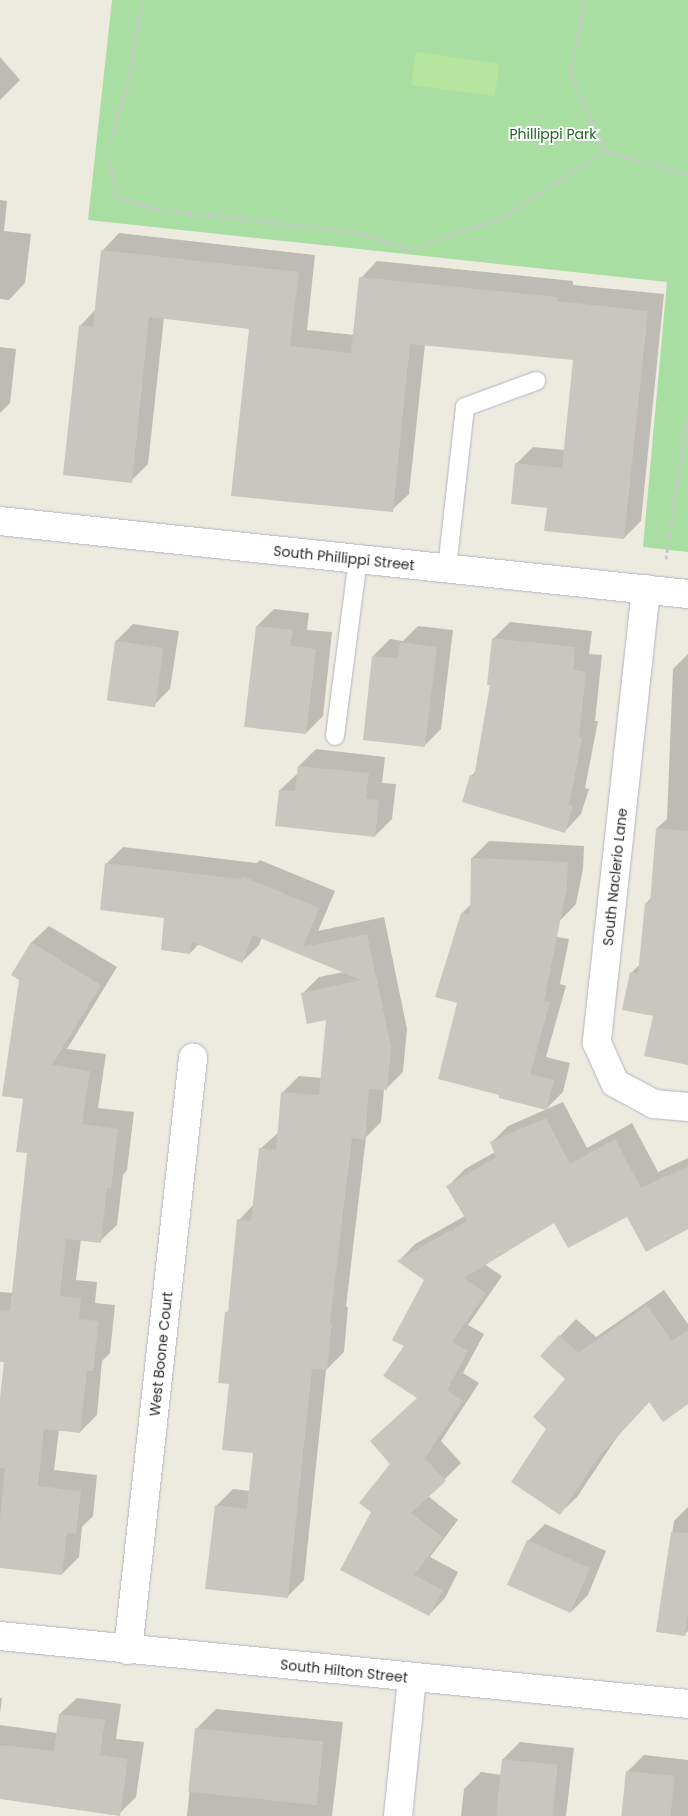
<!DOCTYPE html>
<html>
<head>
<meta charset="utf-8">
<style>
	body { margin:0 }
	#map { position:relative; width:688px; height:1816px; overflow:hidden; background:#edeae0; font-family:Poppins,sans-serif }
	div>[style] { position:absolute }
	.green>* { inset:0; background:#a9dea2 }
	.pitch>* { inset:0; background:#b7e49f; transform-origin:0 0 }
	.shadow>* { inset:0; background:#0003 }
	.building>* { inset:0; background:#c8c7bf; transform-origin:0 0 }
	.path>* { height:3px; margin-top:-1.5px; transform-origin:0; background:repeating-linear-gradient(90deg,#c8c8c8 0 4px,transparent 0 6.5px) }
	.roads { filter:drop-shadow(0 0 1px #b4b4be) drop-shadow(0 0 1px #b4b4be) }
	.service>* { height:18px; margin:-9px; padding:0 9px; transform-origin:9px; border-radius:9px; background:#fff }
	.minor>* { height:28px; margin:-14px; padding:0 14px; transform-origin:14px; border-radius:14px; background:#fff }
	span { translate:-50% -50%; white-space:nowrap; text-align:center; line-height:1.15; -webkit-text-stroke:4px #fff; paint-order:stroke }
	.park-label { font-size:14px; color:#226423 }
	.street-label { font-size:14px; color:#2c2c2c }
</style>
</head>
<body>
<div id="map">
	<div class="green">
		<i style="clip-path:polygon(112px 0,688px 0,688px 552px,643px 547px,667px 282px,88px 220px)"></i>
	</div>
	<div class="pitch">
		<i style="left:416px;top:52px;width:84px;height:33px;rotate:8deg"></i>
	</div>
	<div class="shadow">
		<i style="clip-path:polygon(0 57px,20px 80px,0 100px)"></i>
		<i style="clip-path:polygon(0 200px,7px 201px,4px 231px,31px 234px,25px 283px,9px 300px,0 299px)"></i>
		<i style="clip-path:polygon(119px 233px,315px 255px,307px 330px,355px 335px,361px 278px,377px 261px,573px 281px,573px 285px,664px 294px,641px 521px,624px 538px,548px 507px,516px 464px,533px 447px,565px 450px,574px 359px,425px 344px,409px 494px,392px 510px,250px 328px,164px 318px,148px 464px,131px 481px,80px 326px,96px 309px,103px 250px)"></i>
		<i style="clip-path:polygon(0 347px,16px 349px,10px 403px,0 413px)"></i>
		<i style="clip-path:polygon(274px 609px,309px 613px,307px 630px,332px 632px,323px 716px,306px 733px,245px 725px,257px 626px)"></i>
		<i style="clip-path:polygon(510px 622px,592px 631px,589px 654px,602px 655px,595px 721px,598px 721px,585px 788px,589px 789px,581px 814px,565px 831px,471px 776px,477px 770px,492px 684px,493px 639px)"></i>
		<i style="clip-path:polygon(133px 624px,179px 631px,170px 689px,153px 706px,108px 699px,116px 641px)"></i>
		<i style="clip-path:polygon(418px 626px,453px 630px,441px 729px,424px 746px,373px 656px,390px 639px,403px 641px)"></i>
		<i style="clip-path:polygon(688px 654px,688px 932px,646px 903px,651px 898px,657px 828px,667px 819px,673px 669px)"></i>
		<i style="clip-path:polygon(316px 749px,385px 757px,382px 783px,396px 784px,392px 819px,375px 836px,280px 790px,298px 773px,299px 766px)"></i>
		<i style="clip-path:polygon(489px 841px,584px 846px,583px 869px,576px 904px,546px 935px,569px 939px,560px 984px,566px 986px,546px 1057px,570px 1063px,563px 1092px,546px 1109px,458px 1002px,462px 913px,471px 904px,472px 858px)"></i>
		<i style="clip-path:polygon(123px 847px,257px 863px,260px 860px,335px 891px,318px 931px,384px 917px,407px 1029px,403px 1072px,386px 1089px,384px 1089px,381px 1122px,366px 1137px,346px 1307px,348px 1307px,344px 1352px,326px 1370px,304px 1580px,287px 1597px,216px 1506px,233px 1489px,250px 1491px,254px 1452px,231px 1383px,226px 1313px,229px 1310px,239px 1220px,254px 1204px,260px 1149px,279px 1132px,282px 1093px,299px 1076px,322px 1078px,328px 1018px,302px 994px,319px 977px,344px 972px,262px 937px,259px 945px,242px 962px,199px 944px,190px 953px,165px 917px,106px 864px)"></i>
		<i style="clip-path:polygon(49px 926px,117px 967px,67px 1049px,106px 1054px,98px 1108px,134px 1112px,127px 1170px,123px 1175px,117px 1225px,100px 1241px,81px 1239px,76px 1280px,97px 1282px,95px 1303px,115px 1305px,110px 1353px,102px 1361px,97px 1415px,80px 1432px,59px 1430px,54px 1470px,97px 1475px,93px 1516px,82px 1527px,79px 1557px,62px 1574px,0 1567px,0 1409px,5px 1361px,0 1360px,0 1292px,14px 1293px,28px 1152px,24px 1098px,21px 979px,12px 974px,32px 942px)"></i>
		<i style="clip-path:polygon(648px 956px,688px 964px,688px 1060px,654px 1015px,631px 973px)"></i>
		<i style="clip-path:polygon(563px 1102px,587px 1148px,632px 1123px,658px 1172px,688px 1158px,688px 1228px,628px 1216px,555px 1222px,484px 1264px,502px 1276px,468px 1325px,484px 1334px,463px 1373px,479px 1383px,441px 1441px,461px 1463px,428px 1496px,458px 1520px,430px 1557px,458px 1572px,445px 1598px,429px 1615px,372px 1512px,418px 1398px,406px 1346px,426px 1280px,399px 1261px,415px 1244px,465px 1216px,448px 1186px,465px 1169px,495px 1152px,491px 1143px,508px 1126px)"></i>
		<i style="clip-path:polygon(664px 1290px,688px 1324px,688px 1403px,650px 1401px,617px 1437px,577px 1497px,560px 1513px,548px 1429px,566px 1379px,560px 1336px,576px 1319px,596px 1337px)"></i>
		<i style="clip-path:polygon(688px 1507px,688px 1631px,684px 1635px,658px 1631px,674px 1521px)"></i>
		<i style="clip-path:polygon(545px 1524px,606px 1551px,588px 1595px,571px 1612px,528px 1541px)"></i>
		<i style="clip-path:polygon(0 1698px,2px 1698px,0 1714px)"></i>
		<i style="clip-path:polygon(77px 1698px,121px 1704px,116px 1739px,144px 1742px,136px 1797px,119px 1814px,0 1797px,0 1725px,57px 1733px,60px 1714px)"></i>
		<i style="clip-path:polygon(216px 1709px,343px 1722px,332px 1816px,187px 1816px,196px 1729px)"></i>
		<i style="clip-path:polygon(520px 1742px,574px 1748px,566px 1816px,461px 1816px,464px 1789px,481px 1772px,502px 1775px,503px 1759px)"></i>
		<i style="clip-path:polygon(644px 1755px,688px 1760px,688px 1816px,622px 1816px,627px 1772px)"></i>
	</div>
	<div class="building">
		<i style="clip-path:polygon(101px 250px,299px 272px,290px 346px,351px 353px,359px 277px,557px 297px,557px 301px,648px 311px,624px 539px,544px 531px,547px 508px,511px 504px,515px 463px,562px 468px,573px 360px,410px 344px,393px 512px,299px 503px,231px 496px,249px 329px,149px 317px,132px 483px,63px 475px,79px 325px,93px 327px)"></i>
		<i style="clip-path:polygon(256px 626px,293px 630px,290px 646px,316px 649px,306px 734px,244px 727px)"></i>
		<i style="clip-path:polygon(492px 638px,575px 647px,573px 670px,586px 672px,579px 737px,582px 738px,569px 805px,573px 806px,565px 833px,462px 802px,470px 775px,474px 777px,490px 685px,487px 685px)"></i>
		<i style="left:115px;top:641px;width:49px;height:60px;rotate:8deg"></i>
		<i style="clip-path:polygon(400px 642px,437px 647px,425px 747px,363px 740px,372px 656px,398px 658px)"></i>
		<i style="clip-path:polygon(298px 766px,369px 773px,366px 799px,379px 800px,375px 837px,275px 826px,279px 790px,295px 791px)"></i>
		<i style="clip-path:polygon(656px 828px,688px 831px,688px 1065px,644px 1056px,653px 1016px,622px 1010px,630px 972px,638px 974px,645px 903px,650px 903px)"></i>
		<i style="clip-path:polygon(471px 858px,568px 862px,567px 887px,544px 1001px,550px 1002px,530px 1074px,554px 1080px,546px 1110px,499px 1098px,499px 1095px,438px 1079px,457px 1003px,435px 997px,461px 913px,470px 914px)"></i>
		<i style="clip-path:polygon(105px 863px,241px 879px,242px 876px,319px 908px,303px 947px,367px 934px,391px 1046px,387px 1090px,369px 1089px,365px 1140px,352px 1138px,330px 1323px,332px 1323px,327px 1370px,312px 1369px,288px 1598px,205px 1589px,215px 1505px,247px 1509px,253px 1453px,222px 1450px,229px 1384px,218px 1383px,225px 1312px,228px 1312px,237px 1219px,251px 1221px,259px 1148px,276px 1150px,281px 1092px,319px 1095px,326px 1020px,307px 1024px,301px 993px,361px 980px,253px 935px,242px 963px,192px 942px,190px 954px,161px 950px,164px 918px,100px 910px)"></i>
		<i style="clip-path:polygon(31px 942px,101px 985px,52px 1065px,90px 1071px,82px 1124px,118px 1129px,111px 1188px,107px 1188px,101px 1243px,66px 1239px,60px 1296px,81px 1298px,79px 1319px,99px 1321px,93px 1371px,87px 1371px,80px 1433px,44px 1429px,38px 1486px,81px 1491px,76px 1534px,67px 1533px,62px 1575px,0 1568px,0 1519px,5px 1468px,0 1468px,0 1398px,4px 1362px,0 1362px,0 1310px,10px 1311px,27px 1153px,16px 1152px,23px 1099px,2px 1096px,19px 980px,11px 975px)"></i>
		<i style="clip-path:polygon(546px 1118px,570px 1164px,615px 1139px,641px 1188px,688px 1166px,688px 1229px,646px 1252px,627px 1217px,568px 1248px,554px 1223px,464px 1278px,486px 1293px,452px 1342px,468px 1351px,447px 1390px,463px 1401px,425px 1458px,446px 1481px,411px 1513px,443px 1537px,414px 1575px,443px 1590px,429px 1616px,340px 1570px,371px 1512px,359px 1503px,390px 1464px,370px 1441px,417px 1398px,383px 1376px,404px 1346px,392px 1340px,424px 1280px,397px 1261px,467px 1221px,446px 1186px,496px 1157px,490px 1142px)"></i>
		<i style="clip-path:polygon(647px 1305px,672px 1341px,688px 1330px,688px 1404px,663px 1422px,649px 1402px,600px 1455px,560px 1515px,511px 1482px,546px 1429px,533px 1417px,565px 1379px,540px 1356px,559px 1335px,578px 1353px)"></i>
		<i style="clip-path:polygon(671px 1532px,688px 1533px,688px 1614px,685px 1636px,656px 1632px)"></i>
		<i style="left:527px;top:1540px;width:69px;height:49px;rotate:24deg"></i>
		<i style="clip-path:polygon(59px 1714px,105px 1720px,100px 1755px,128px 1759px,120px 1816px,0 1799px,0 1745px,54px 1751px)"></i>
		<i style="left:195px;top:1728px;width:129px;height:64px;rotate:6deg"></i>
		<i style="left:502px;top:1759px;width:56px;height:57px;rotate:6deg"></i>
		<i style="left:626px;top:1771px;width:49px;height:45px;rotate:6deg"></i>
	</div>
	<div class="path">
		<i style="left:142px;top:0;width:77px;rotate:99deg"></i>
		<i style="left:130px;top:76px;width:79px;rotate:106.8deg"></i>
		<i style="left:107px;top:152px;width:46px;rotate:77.5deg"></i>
		<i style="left:117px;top:197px;width:41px;rotate:17.1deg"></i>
		<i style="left:156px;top:209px;width:202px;rotate:6.5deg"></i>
		<i style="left:357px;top:232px;width:56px;rotate:17.8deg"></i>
		<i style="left:410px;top:249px;width:96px;rotate:-18.8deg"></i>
		<i style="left:501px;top:218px;width:124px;rotate:-32.8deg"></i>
		<i style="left:605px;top:151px;width:87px;rotate:-113.6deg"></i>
		<i style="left:570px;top:71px;width:73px;rotate:-77.3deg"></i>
		<i style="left:605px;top:151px;width:86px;rotate:16.1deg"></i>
		<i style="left:666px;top:559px;width:149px;rotate:-81.5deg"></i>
	</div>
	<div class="roads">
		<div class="service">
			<i style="left:447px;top:568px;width:162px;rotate:-83.6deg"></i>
			<i style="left:465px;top:407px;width:76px;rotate:-20.1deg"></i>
			<i style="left:335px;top:736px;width:178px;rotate:-82.6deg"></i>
		</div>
		<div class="minor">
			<i style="left:0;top:521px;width:692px;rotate:6.06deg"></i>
			<i style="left:646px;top:589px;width:457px;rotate:96.2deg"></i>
			<i style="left:597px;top:1043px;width:44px;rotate:65.8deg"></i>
			<i style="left:615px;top:1083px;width:44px;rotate:28.3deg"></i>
			<i style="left:654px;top:1104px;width:34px;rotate:5deg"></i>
			<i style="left:0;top:1636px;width:691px;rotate:5.64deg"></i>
			<i style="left:128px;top:1650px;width:596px;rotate:-83.73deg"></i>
			<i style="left:398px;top:1816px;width:139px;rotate:-84.2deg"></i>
		</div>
	</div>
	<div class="park-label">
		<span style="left:553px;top:134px">Phillippi Park</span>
	</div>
	<div class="street-label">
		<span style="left:344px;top:558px;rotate:6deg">South Phillippi Street</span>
		<span style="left:615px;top:877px;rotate:-84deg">South Naclerio Lane</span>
		<span style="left:161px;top:1354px;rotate:-84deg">West Boone Court</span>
		<span style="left:344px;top:1671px;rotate:6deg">South Hilton Street</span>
	</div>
</div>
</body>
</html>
